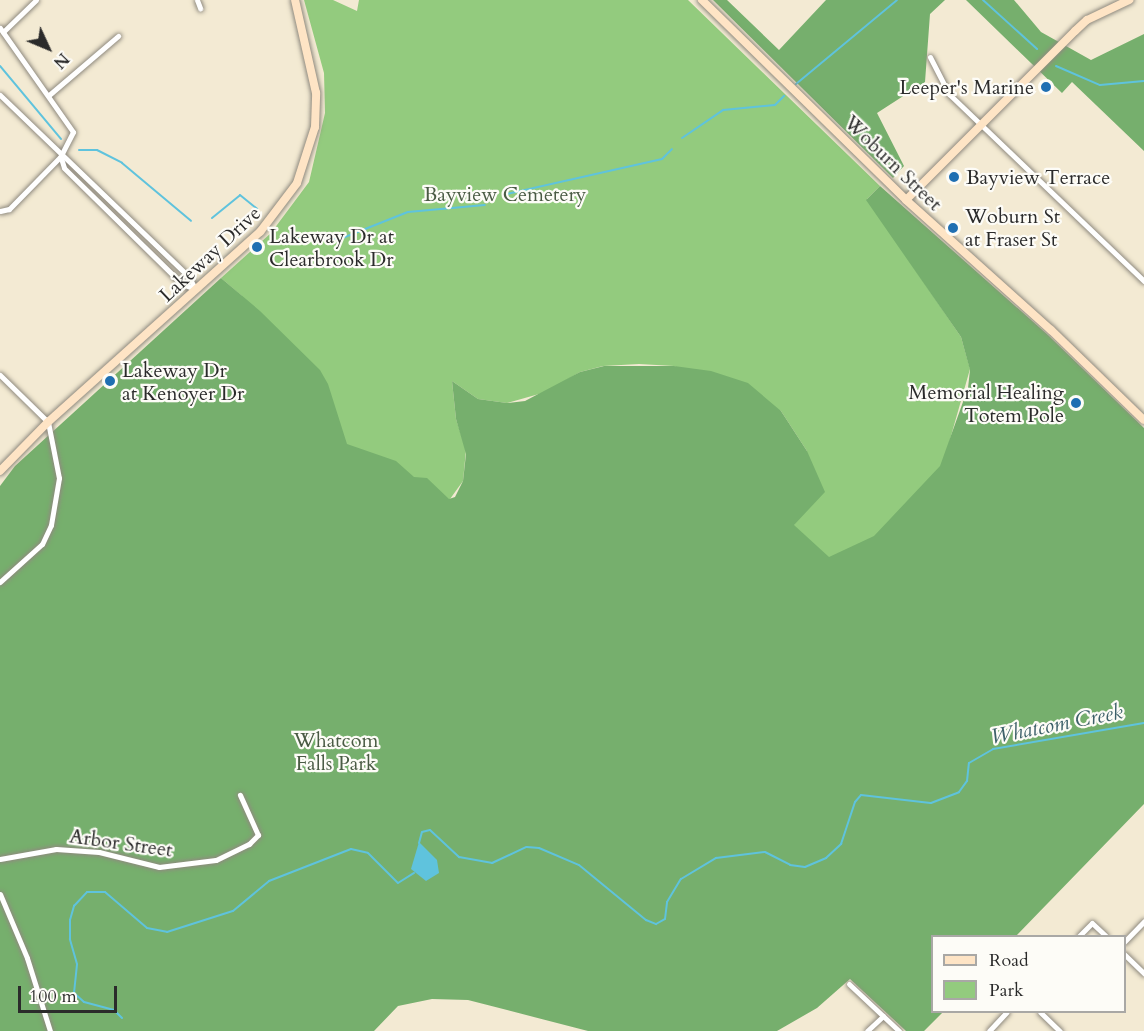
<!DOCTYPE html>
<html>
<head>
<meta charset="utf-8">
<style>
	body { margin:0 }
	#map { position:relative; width:1144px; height:1031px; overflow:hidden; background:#f3ead3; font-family:Cardo,serif }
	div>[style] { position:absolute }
	.green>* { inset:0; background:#93cb7e }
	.forest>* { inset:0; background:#76af6d }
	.water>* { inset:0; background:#5fc3dd }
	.stream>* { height:2px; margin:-1px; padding:0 1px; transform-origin:1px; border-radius:1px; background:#5fc3dd }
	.roads { filter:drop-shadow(0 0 2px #8f8a7f) drop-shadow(0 0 2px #8f8a7f) }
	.street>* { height:5px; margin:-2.5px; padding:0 2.5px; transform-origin:2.5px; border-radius:2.5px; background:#fff }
	.secondary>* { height:8px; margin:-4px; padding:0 4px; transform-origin:4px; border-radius:4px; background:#fee4c5 }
	.dots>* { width:16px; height:16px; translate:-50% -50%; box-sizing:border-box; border:3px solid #fdfcf7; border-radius:50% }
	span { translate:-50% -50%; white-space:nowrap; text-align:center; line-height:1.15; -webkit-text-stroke:4.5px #fdfcf7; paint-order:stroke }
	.poi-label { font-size:20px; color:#2b2b2b }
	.right { translate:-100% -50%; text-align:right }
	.left { translate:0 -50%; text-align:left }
	.street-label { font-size:20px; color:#2b2b2b }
	.park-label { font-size:20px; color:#4a5b44 }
	.water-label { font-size:21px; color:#3d6069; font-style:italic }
	.legend { position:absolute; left:931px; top:935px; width:195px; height:78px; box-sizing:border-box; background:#fdfcf7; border:2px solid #a9a8a5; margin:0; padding:8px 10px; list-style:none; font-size:18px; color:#2b2b2b }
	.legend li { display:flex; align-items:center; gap:12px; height:30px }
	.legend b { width:30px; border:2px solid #a9a8a5 }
	.north { position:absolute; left:18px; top:18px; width:60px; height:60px; -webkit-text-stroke:4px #fdfcf7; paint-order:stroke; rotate:134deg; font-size:16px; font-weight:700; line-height:24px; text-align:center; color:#2b2b2b }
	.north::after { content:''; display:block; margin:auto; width:21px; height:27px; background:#2b2b2b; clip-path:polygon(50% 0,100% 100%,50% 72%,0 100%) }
	.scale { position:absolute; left:18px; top:986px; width:99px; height:27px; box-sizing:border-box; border:3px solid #2b2b2b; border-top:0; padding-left:8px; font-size:18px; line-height:21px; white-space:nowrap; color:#2b2b2b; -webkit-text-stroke:4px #fdfcf7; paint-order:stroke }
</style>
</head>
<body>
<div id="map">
	<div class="green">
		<i style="clip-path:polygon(evenodd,304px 0,333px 0,357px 11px,359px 0,688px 0,880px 186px,867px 199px,961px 337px,970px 369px,926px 524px,425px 814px,179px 355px,242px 296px,221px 278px,271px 233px,309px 182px,325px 113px,324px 73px,304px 0,639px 364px,674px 366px,781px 411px,807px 451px,794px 525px,450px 499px,463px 481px,466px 450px,456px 419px,452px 381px,478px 399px,507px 403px,546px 392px,580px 372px,603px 366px,639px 364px)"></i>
	</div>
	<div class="forest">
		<i style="clip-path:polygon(713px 0,727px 0,779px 50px,826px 0,945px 0,930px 14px,925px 82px,877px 113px,904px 166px,893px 178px)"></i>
		<i style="clip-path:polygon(966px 0,1014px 0,1041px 32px,1091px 60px,1144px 34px,1144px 151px,1072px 82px,1062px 93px)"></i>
		<i style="clip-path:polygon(880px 186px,1048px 335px,1144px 428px,1144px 804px,1016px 936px,932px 936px,932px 1012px,943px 1012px,924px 1031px,906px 1031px,850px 979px,817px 1008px,777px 1031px,588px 1031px,468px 1000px,432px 999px,398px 1006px,374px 1031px,0 1031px,0 486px,15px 466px,221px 278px,260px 311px,320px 370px,328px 384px,347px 444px,396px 461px,414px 477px,427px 478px,449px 499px,455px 497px,463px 481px,466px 454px,456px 419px,452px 381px,478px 399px,507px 403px,525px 401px,580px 372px,604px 366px,674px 366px,711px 371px,748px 383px,781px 411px,807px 451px,825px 492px,794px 525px,829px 557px,874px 536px,940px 466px,968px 388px,970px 370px,961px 337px,866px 200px)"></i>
	</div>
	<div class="water">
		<i style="clip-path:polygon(419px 842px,437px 860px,439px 873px,426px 881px,411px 869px)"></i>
	</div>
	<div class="stream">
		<i style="left:983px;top:0;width:73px;rotate:42.2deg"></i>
		<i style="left:0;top:66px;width:95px;rotate:50.1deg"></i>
		<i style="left:1056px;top:66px;width:48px;rotate:23.4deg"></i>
		<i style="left:1100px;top:85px;width:44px;rotate:-5.2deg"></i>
		<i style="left:796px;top:84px;width:131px;rotate:-39.7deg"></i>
		<i style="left:682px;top:138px;width:50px;rotate:-34.3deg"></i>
		<i style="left:723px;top:110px;width:52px;rotate:-5.5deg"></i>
		<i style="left:775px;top:105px;width:13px;rotate:-45deg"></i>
		<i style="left:79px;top:150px;width:18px"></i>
		<i style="left:97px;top:150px;width:28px;rotate:27deg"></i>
		<i style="left:122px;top:163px;width:90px;rotate:40deg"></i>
		<i style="left:507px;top:194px;width:159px;rotate:-12.7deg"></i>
		<i style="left:662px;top:159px;width:14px;rotate:-45deg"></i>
		<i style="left:212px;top:218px;width:36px;rotate:-39deg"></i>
		<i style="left:240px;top:195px;width:22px;rotate:39deg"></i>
		<i style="left:283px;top:239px;width:57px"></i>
		<i style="left:340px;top:239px;width:73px;rotate:-21.7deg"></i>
		<i style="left:408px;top:212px;width:77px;rotate:-5.2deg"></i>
		<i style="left:419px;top:843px;width:11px;rotate:-75deg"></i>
		<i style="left:422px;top:832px;width:8px;rotate:-14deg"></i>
		<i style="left:430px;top:830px;width:40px;rotate:43deg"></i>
		<i style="left:459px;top:857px;width:34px;rotate:10deg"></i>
		<i style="left:492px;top:863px;width:38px;rotate:-25deg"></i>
		<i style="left:527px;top:847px;width:12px;rotate:5deg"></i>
		<i style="left:539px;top:848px;width:43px;rotate:23deg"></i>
		<i style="left:579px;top:865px;width:87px;rotate:39.4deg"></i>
		<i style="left:646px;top:920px;width:11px;rotate:22deg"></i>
		<i style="left:656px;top:924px;width:10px;rotate:-29deg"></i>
		<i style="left:665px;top:919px;width:17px;rotate:-83deg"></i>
		<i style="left:667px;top:902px;width:27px;rotate:-59deg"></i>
		<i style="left:681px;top:879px;width:41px;rotate:-31deg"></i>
		<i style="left:716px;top:858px;width:49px;rotate:-7deg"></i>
		<i style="left:765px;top:852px;width:28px;rotate:27deg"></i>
		<i style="left:790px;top:865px;width:15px;rotate:8deg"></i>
		<i style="left:805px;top:867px;width:23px;rotate:-23deg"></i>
		<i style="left:826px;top:858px;width:21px;rotate:-43deg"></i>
		<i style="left:841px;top:844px;width:44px;rotate:-71.6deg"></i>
		<i style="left:855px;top:802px;width:9px;rotate:-49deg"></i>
		<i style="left:861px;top:795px;width:70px;rotate:6.5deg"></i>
		<i style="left:931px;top:803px;width:30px;rotate:-21deg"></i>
		<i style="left:959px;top:792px;width:14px;rotate:-54deg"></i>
		<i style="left:967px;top:781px;width:18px;rotate:-84deg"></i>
		<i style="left:969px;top:763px;width:28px;rotate:-30deg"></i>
		<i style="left:993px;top:749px;width:153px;rotate:-9.8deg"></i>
		<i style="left:122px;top:1018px;width:11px;rotate:-135deg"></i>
		<i style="left:114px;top:1010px;width:31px;rotate:-165deg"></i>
		<i style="left:84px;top:1002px;width:13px;rotate:-138deg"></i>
		<i style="left:74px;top:993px;width:29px;rotate:-84deg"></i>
		<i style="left:77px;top:964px;width:26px;rotate:-106deg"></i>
		<i style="left:70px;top:939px;width:19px;rotate:-90deg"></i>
		<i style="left:70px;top:920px;width:15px;rotate:-74deg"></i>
		<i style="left:74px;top:906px;width:19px;rotate:-47deg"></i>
		<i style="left:87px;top:892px;width:18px"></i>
		<i style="left:105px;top:892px;width:55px;rotate:40.6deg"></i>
		<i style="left:147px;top:928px;width:20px;rotate:11deg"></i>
		<i style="left:167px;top:932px;width:69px;rotate:-17.7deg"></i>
		<i style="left:233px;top:911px;width:47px;rotate:-39.8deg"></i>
		<i style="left:269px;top:881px;width:88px;rotate:-21.3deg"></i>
		<i style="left:351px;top:849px;width:17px;rotate:13deg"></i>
		<i style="left:368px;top:853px;width:42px;rotate:45deg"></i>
		<i style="left:398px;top:883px;width:19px;rotate:-32deg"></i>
	</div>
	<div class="roads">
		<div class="street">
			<i style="left:197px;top:0;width:9px;rotate:69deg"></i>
			<i style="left:0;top:28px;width:127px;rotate:54.9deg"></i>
			<i style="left:73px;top:132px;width:28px;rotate:117deg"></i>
			<i style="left:60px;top:157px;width:73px;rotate:134.4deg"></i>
			<i style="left:9px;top:209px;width:9px;rotate:167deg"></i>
			<i style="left:3px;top:32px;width:46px;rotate:-44.1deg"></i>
			<i style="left:930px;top:57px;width:42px;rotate:62.8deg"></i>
			<i style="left:949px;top:94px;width:270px;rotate:43.8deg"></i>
			<i style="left:0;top:95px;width:262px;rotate:43.9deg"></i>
			<i style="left:189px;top:277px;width:13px;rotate:63deg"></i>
			<i style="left:49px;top:95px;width:91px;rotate:-40.5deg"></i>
			<i style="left:61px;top:158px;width:10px;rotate:73deg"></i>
			<i style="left:64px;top:168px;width:165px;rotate:44.5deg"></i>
			<i style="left:182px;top:284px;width:14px;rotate:21deg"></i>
			<i style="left:0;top:375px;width:67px;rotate:44.4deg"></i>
			<i style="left:48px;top:422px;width:57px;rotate:78.9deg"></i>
			<i style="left:59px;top:478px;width:48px;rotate:99.7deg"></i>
			<i style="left:51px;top:525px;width:21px;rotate:115deg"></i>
			<i style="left:42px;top:544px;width:57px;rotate:137.9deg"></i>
			<i style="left:0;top:859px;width:57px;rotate:-10.1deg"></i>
			<i style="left:56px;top:849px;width:43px;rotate:4deg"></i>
			<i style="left:99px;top:852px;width:62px;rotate:14deg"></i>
			<i style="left:159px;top:867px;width:57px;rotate:-7deg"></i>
			<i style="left:216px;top:860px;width:37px;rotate:-26deg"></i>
			<i style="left:249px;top:844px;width:13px;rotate:-45deg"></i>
			<i style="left:258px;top:835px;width:44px;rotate:-114.2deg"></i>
			<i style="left:0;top:894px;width:69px;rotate:67.1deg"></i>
			<i style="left:27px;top:958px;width:77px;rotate:72.5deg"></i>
			<i style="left:1079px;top:936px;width:18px;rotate:-45deg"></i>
			<i style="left:1092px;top:923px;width:19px;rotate:43deg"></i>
			<i style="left:1124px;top:942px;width:29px;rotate:-46deg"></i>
			<i style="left:1124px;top:954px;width:28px;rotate:44deg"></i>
			<i style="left:849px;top:984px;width:69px;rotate:43.2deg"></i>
			<i style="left:1040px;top:1012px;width:28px;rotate:44deg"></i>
			<i style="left:867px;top:1031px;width:22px;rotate:-43deg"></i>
			<i style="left:989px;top:1031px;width:26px;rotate:-47deg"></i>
		</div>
		<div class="secondary">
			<i style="left:702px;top:0;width:286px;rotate:44.4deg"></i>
			<i style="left:906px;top:200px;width:195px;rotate:41.9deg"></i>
			<i style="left:1051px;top:330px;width:129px;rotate:44.1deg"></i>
			<i style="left:906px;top:200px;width:239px;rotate:-45deg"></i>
			<i style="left:1075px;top:31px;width:16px;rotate:-43deg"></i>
			<i style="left:1087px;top:20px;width:47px;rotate:-25.5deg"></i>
			<i style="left:0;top:471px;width:69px;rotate:-45.6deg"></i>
			<i style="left:48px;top:422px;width:285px;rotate:-41.9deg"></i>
			<i style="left:260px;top:232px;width:61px;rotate:-52.9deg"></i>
			<i style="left:297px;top:183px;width:59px;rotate:-72.2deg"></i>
			<i style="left:315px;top:127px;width:34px;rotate:-88deg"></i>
			<i style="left:316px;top:93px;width:95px;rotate:-102.7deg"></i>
		</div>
	</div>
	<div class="dots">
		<i style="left:1046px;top:87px;background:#1f6fb2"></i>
		<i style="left:954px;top:177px;background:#1f6fb2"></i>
		<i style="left:953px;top:228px;background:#1f6fb2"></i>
		<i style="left:257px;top:247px;background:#1f6fb2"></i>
		<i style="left:110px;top:381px;background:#1f6fb2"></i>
		<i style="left:1076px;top:403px;background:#1f6fb2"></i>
	</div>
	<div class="poi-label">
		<span class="right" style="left:1034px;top:87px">Leeper's Marine</span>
		<span class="left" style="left:966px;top:177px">Bayview Terrace</span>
		<span class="left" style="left:965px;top:228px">Woburn St<br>at Fraser St</span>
		<span class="left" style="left:269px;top:248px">Lakeway Dr at<br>Clearbrook Dr</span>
		<span class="left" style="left:122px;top:382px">Lakeway Dr<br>at Kenoyer Dr</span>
		<span class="right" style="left:1064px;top:404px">Memorial Healing<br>Totem Pole</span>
	</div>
	<div class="street-label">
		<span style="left:893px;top:163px;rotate:44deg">Woburn Street</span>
		<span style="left:210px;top:254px;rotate:-43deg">Lakeway Drive</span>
		<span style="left:121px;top:843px;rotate:8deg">Arbor Street</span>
	</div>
	<div class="park-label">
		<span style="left:505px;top:194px">Bayview Cemetery</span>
		<span style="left:336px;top:752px">Whatcom<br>Falls Park</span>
	</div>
	<div class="water-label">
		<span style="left:1057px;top:725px;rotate:-11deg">Whatcom Creek</span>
	</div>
	<ul class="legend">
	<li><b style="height:8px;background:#fee4c5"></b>Road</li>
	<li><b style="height:16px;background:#93cb7e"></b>Park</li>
	</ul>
	<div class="north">N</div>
	<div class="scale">100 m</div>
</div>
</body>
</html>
